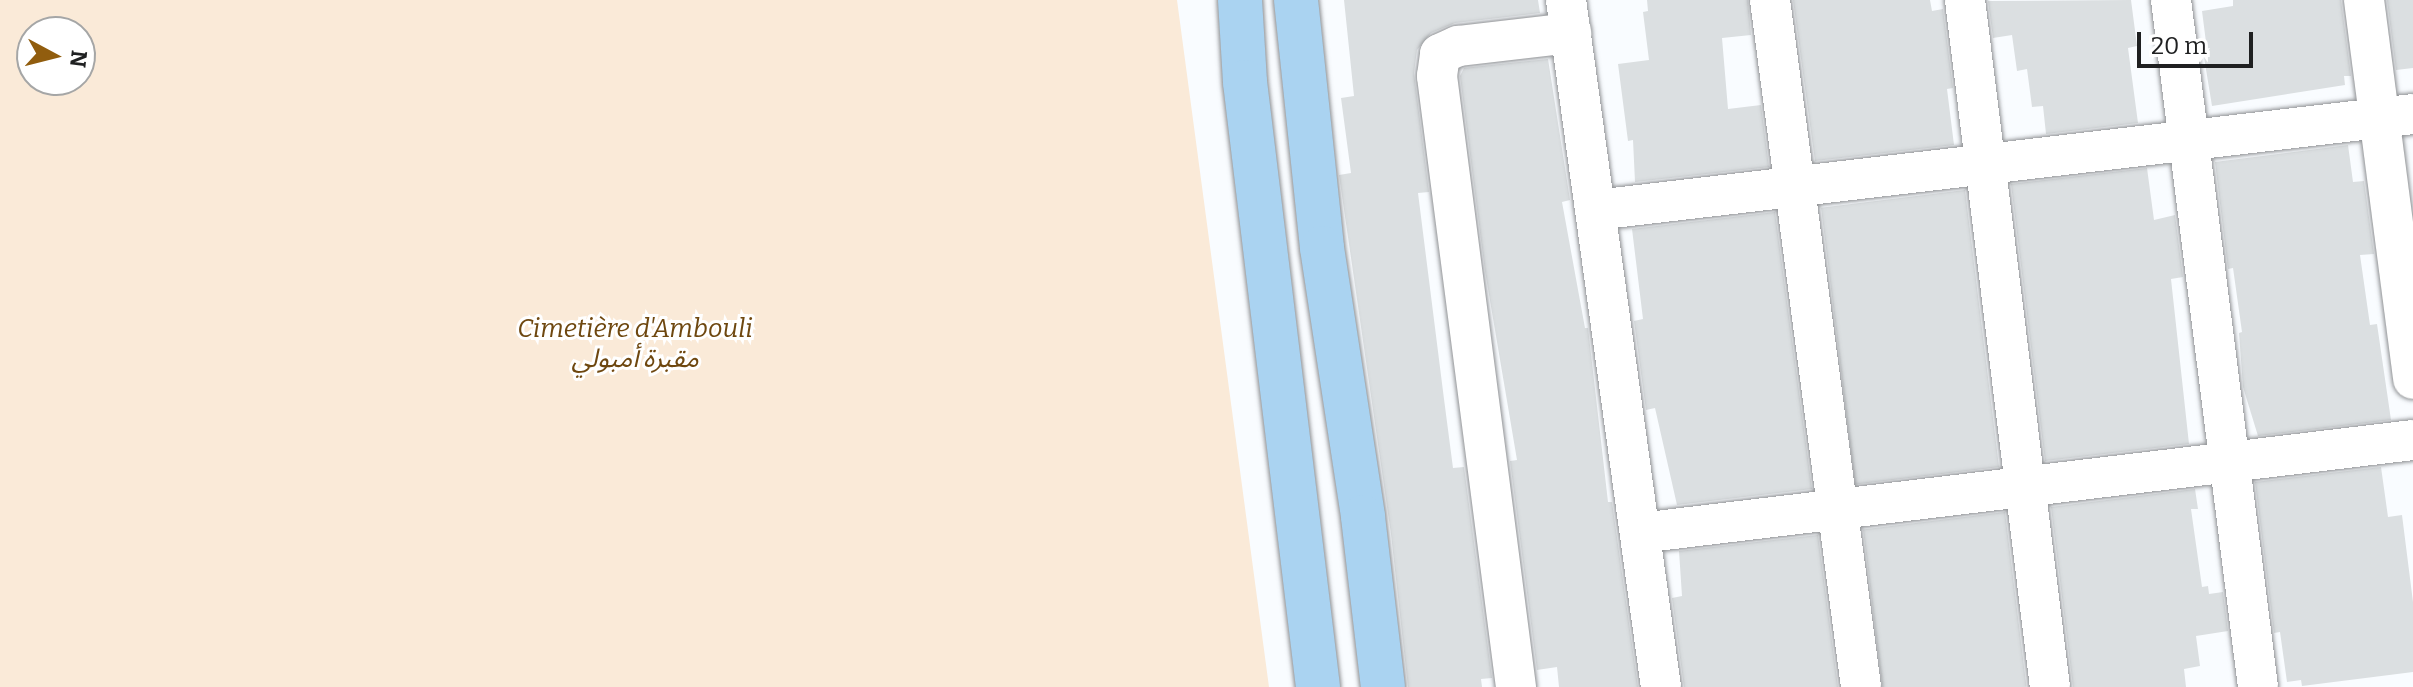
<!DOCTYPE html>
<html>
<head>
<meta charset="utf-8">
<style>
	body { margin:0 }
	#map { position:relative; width:2413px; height:687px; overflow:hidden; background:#f9fcff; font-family:Bitter,"Noto Sans Arabic",serif }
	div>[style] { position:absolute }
	.green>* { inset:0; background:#faead8 }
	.building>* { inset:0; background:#dbdfe1; transform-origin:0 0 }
	.roads { filter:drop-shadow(0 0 2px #909295) drop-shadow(0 0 2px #909295) }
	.minor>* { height:40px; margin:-20px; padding:0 20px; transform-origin:20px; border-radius:20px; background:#fff }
	.major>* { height:44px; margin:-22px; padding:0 22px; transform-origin:22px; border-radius:22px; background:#aad3f1 }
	span { translate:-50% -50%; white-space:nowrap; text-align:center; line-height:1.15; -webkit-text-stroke:6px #fff; paint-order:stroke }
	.park-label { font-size:26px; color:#6e470f; font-style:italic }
	.north { position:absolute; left:16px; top:16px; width:80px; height:80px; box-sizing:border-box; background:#fff; border:2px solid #a5a6a6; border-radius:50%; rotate:97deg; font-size:22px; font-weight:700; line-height:32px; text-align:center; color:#1f2021 }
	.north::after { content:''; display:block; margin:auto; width:28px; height:36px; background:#915d0e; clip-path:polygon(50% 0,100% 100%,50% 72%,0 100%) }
	.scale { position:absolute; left:2137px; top:32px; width:116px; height:36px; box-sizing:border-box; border:4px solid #1f2021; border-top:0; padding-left:10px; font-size:24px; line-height:28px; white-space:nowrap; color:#1f2021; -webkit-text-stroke:6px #fff; paint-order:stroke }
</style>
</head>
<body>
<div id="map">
	<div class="green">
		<i style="clip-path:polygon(evenodd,0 0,1177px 0,1269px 687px,0 687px,0 0,32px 32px,80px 32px,80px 80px,32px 80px,32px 32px)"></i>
	</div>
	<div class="building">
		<i style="clip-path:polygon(1344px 0,1538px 0,1540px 13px,1455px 23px,1431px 33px,1417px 50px,1414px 73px,1429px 192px,1418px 193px,1444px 399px,1453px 468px,1464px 467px,1492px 678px,1481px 679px,1482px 687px,1408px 687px,1391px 534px,1339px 175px,1351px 173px,1341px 98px,1354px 96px)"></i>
		<i style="clip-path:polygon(1647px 0,1748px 0,1751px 35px,1722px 38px,1728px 109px,1761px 105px,1769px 167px,1635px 182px,1633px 140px,1628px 141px,1618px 64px,1649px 60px,1643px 12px,1648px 11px)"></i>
		<i style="clip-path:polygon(1793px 0,1930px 0,1932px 11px,1943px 9px,1953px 88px,1947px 89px,1954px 145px,1815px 161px)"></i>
		<i style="clip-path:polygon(2131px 0,2137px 46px,2128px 48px,2138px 123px,2046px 134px,2043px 106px,2032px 107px,2027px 69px,2017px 71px,2012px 35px,1993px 38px,1988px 1px)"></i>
		<i style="clip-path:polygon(2233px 0,2341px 0,2351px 76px,2344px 76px,2345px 85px,2212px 106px,2203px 51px,2207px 50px,2202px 11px,2233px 6px)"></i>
		<i style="clip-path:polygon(2387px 0,2413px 0,2413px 68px,2396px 70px)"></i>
		<i style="clip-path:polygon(1548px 59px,1570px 200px,1562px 202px,1585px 328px,1588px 328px,1608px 502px,1612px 502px,1638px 687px,1559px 687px,1557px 667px,1537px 670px,1510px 461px,1517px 460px,1485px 271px,1460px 76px,1464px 68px)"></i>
		<i style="clip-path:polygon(2348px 145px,2353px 182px,2364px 181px,2374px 254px,2360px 255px,2370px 325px,2377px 324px,2391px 420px,2258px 436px,2243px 387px,2239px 333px,2242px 332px,2233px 268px,2228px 269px,2215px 162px)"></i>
		<i style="clip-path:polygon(2147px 168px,2154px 220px,2175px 215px,2183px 277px,2171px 279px,2189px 444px,2045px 461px,2011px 184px)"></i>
		<i style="left:1965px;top:190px;width:279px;height:145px;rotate:83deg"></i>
		<i style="clip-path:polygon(1775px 212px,1812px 489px,1677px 505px,1655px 408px,1646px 410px,1634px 321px,1643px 319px,1632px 229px)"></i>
		<i style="clip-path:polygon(2381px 467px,2388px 517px,2402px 515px,2413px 602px,2413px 672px,2302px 686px,2301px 680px,2287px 682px,2280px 632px,2274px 633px,2255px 482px)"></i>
		<i style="clip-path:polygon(2195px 489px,2198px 509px,2191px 509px,2202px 587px,2208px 586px,2209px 594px,2223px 592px,2228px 631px,2196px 636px,2200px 666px,2184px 669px,2186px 687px,2073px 687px,2051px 507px)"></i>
		<i style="left:2005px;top:512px;width:176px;height:143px;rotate:83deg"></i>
		<i style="clip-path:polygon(1818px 535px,1838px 687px,1684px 687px,1672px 598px,1682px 596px,1679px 551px)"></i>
	</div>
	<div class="roads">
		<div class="minor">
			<i style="left:1566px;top:0;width:694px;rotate:82.13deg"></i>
			<i style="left:1770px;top:0;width:693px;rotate:82.45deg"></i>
			<i style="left:1965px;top:0;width:692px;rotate:82.95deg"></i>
			<i style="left:2171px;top:0;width:692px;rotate:82.78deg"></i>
			<i style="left:2364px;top:0;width:382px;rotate:82.6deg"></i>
			<i style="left:1596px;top:210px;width:823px;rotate:-6.7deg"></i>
			<i style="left:1640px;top:533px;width:779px;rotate:-6.86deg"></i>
			<i style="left:1516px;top:687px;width:616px;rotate:-97.37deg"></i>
			<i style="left:1437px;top:76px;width:22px;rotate:-82deg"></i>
			<i style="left:1440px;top:54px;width:20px;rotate:-24deg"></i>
			<i style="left:1458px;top:46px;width:114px;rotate:-6.6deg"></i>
		</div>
		<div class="major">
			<i style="left:1240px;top:0;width:82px;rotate:86.5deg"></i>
			<i style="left:1245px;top:82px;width:609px;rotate:83.12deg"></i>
			<i style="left:1296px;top:0;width:249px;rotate:84deg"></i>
			<i style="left:1322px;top:248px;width:272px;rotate:81.3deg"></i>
			<i style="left:1363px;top:517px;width:171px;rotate:83.3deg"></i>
		</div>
	</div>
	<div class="park-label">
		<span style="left:635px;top:344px">Cimetière d'Ambouli<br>مقبرة أمبولي</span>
	</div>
	<div class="north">N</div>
	<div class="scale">20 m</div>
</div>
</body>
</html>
